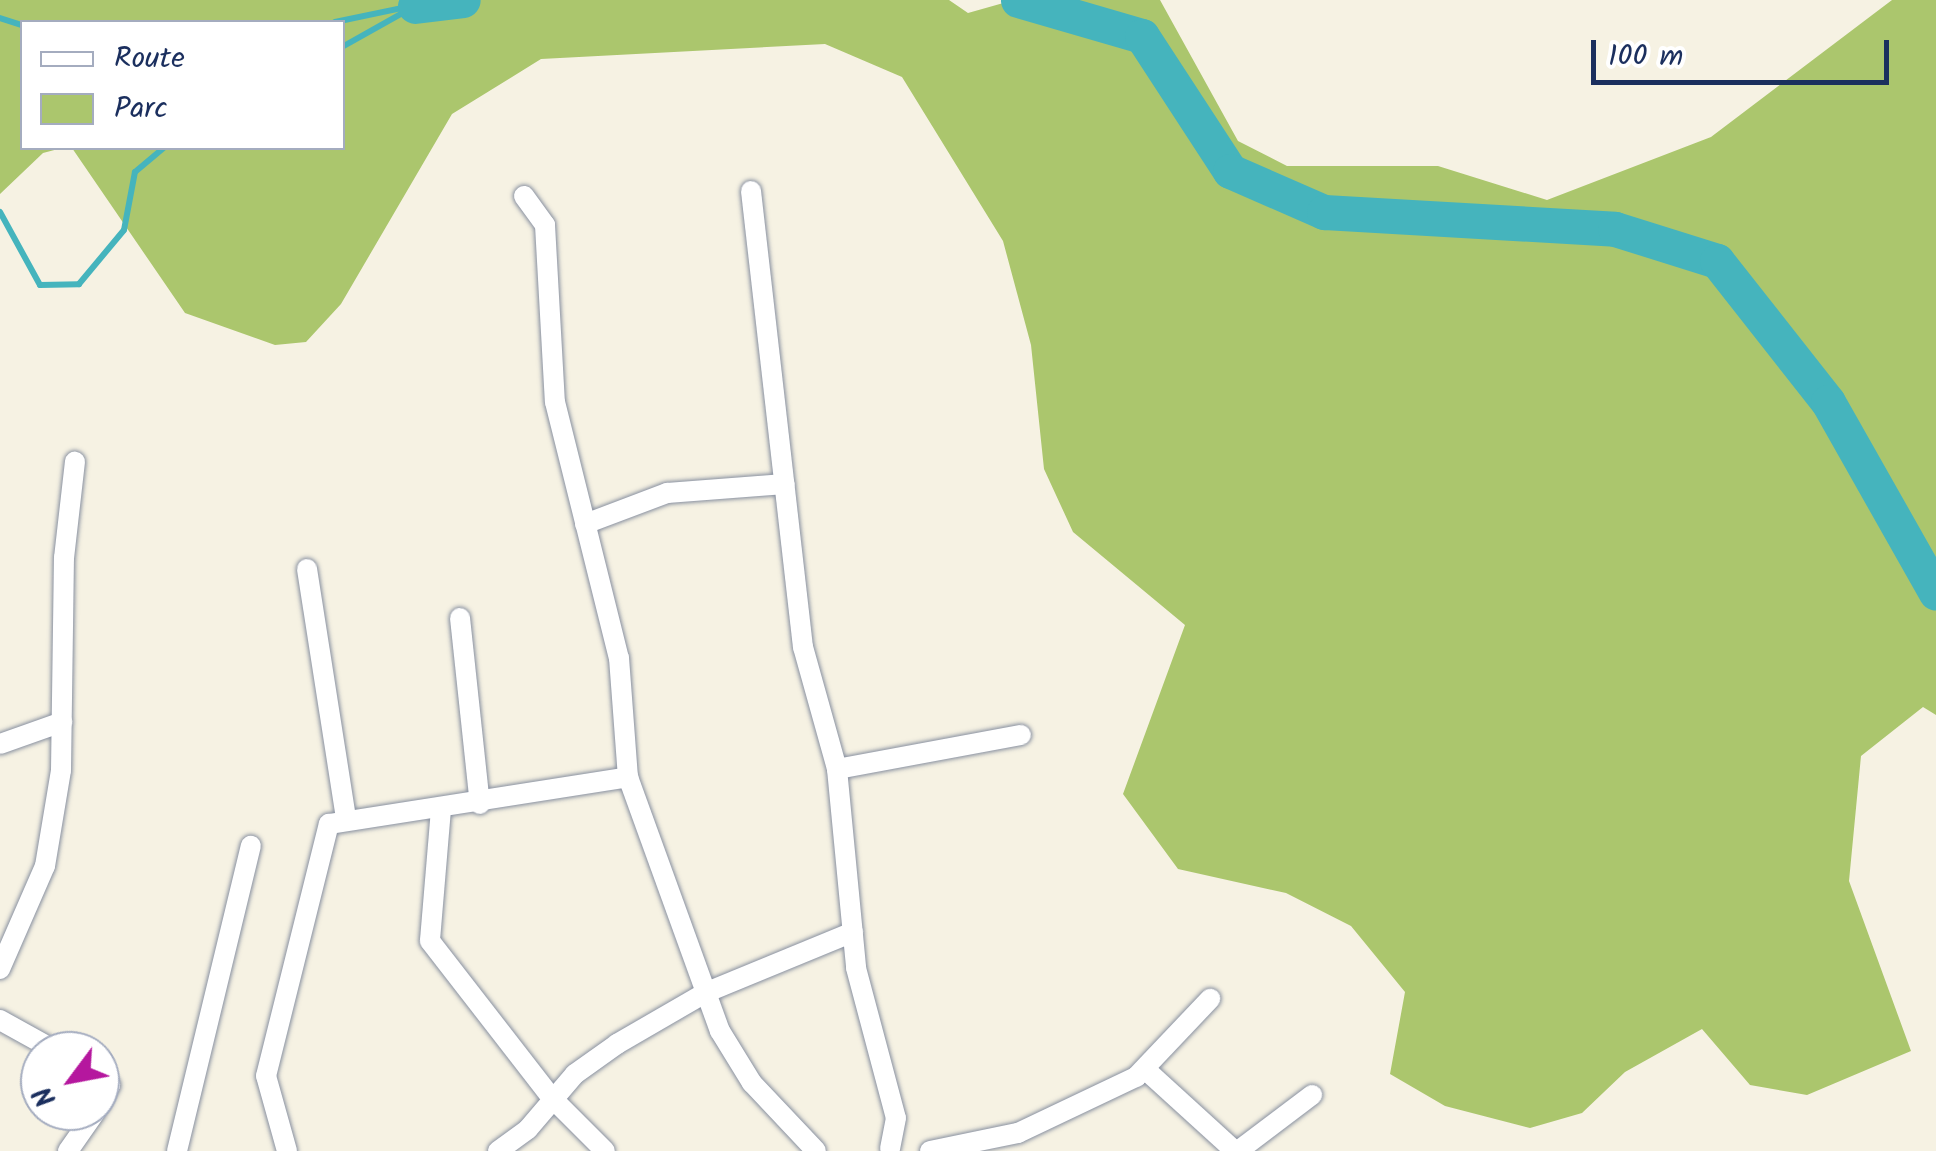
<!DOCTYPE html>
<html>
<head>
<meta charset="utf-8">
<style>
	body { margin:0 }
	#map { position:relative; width:1936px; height:1151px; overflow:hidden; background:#f6f2e3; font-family:Kalam,sans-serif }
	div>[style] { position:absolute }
	.green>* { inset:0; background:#abc66d }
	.stream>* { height:6px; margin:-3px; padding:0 3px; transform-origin:3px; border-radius:3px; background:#45b4bd }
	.river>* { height:35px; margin:-17.5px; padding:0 17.5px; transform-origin:17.5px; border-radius:17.5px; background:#45b4bd }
	.roads { filter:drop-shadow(0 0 2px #8890a0) drop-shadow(0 0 2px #8890a0) }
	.minor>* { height:20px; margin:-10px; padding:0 10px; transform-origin:10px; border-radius:10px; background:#fff }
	span { translate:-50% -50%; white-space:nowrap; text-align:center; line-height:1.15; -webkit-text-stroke:9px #fff; paint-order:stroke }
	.legend { position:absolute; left:20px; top:20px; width:325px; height:130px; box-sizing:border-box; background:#fff; border:2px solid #a4acbf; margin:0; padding:12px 18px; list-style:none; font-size:30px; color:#1b2f5e }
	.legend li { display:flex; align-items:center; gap:20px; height:50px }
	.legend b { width:50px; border:2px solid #a4acbf }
	.north { position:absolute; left:20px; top:1031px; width:100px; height:100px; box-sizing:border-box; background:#fff; border:2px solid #a4acbf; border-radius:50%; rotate:238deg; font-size:28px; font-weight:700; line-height:40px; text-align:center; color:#1b2f5e }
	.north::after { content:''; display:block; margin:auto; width:35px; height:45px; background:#b5179e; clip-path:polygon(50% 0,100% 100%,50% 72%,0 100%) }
	.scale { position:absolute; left:1591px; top:40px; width:298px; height:45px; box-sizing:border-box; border:5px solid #1b2f5e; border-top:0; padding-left:12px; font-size:30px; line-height:35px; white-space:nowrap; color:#1b2f5e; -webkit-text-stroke:8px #fff; paint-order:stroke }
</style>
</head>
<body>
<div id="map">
	<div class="green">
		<i style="clip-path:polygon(0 0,949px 0,968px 13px,1014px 0,1160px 0,1238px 141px,1287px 166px,1438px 166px,1547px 200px,1711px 137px,1892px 0,1936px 0,1936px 715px,1923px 707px,1861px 756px,1849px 881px,1911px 1051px,1807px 1095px,1750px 1085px,1702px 1029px,1625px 1072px,1582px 1113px,1530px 1128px,1445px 1106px,1390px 1074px,1405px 992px,1351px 926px,1286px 893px,1178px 869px,1123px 794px,1185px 625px,1073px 532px,1044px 469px,1031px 345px,1003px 241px,902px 77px,825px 44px,541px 59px,452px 114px,341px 304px,306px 342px,275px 345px,185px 313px,72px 148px,342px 148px,342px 22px,22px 22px,22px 148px,62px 148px,43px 153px,0 194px)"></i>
	</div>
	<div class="stream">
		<i style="left:0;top:18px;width:23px;rotate:18deg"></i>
		<i style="left:335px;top:22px;width:74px;rotate:-11.8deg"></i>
		<i style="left:342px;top:47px;width:84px;rotate:-29.3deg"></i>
		<i style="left:0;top:212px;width:83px;rotate:61.3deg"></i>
		<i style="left:40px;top:285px;width:39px;rotate:-1deg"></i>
		<i style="left:79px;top:284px;width:70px;rotate:-50.2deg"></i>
		<i style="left:124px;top:230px;width:59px;rotate:-79.3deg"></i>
		<i style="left:135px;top:172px;width:38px;rotate:-40deg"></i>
	</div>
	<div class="river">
		<i style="left:1018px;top:0;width:129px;rotate:16.2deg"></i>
		<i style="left:1142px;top:36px;width:161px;rotate:56.9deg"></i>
		<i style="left:1230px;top:171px;width:103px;rotate:23.6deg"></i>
		<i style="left:1324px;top:212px;width:291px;rotate:3.3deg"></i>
		<i style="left:1615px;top:229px;width:107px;rotate:17.4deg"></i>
		<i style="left:1717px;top:261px;width:179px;rotate:51.8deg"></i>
		<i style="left:1828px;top:402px;width:219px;rotate:60.5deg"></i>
		<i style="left:415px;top:6px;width:48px;rotate:-7.1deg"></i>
	</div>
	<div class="roads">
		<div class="minor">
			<i style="left:751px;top:191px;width:459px;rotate:83.5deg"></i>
			<i style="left:803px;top:647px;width:127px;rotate:74.4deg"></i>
			<i style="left:837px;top:769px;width:200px;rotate:84.5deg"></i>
			<i style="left:856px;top:968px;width:155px;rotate:75.1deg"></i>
			<i style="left:896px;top:1118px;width:31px;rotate:101deg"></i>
			<i style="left:524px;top:196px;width:36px;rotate:54deg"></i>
			<i style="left:545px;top:225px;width:177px;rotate:86.8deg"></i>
			<i style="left:555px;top:402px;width:264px;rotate:76deg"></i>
			<i style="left:619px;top:658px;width:119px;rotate:85.7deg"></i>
			<i style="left:628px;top:777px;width:270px;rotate:70.1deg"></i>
			<i style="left:720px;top:1031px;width:61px;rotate:58.4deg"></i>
			<i style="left:752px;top:1083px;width:93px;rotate:46.7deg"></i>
			<i style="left:585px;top:524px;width:88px;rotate:-20.7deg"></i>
			<i style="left:667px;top:493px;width:118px;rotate:-4.4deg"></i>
			<i style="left:307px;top:569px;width:253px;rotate:81.1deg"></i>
			<i style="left:460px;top:618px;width:187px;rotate:83.9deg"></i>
			<i style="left:0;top:744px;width:66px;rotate:-19.5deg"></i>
			<i style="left:837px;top:769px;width:187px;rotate:-10.5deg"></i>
			<i style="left:441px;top:809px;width:132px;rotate:94.8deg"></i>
			<i style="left:430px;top:941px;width:197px;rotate:52.2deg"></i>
			<i style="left:551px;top:1097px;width:76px;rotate:45deg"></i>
			<i style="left:0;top:969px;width:112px;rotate:-66.4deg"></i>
			<i style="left:45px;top:866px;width:97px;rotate:-80.5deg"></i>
			<i style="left:61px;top:770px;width:212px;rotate:-89.2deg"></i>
			<i style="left:64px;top:558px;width:97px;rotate:-83.5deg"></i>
			<i style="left:0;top:1020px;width:64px;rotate:29deg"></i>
			<i style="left:1147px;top:1071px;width:119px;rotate:42.3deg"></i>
			<i style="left:100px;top:1077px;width:13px;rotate:39deg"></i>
			<i style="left:110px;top:1085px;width:22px;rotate:117deg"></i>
			<i style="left:68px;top:1151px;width:49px;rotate:-55deg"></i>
			<i style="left:177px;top:1151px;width:314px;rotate:-76.4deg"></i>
			<i style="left:287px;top:1151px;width:78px;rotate:-105.6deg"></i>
			<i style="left:266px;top:1076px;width:260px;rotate:-76deg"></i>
			<i style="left:329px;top:824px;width:303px;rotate:-8.9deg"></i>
			<i style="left:498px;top:1151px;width:37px;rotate:-36deg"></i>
			<i style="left:528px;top:1129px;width:72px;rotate:-49.5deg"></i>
			<i style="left:575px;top:1074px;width:52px;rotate:-35.5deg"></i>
			<i style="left:617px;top:1044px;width:102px;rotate:-30.1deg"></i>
			<i style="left:705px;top:993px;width:160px;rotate:-22.4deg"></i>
			<i style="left:930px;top:1151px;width:90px;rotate:-11.6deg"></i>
			<i style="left:1018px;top:1133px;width:131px;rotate:-25.4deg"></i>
			<i style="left:1136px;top:1077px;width:108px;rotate:-46.5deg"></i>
			<i style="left:1238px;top:1151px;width:93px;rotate:-37.1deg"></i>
		</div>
	</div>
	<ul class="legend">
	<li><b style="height:12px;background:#fff"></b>Route</li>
	<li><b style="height:28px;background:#abc66d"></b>Parc</li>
	</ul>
	<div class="north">N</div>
	<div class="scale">100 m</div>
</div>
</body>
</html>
